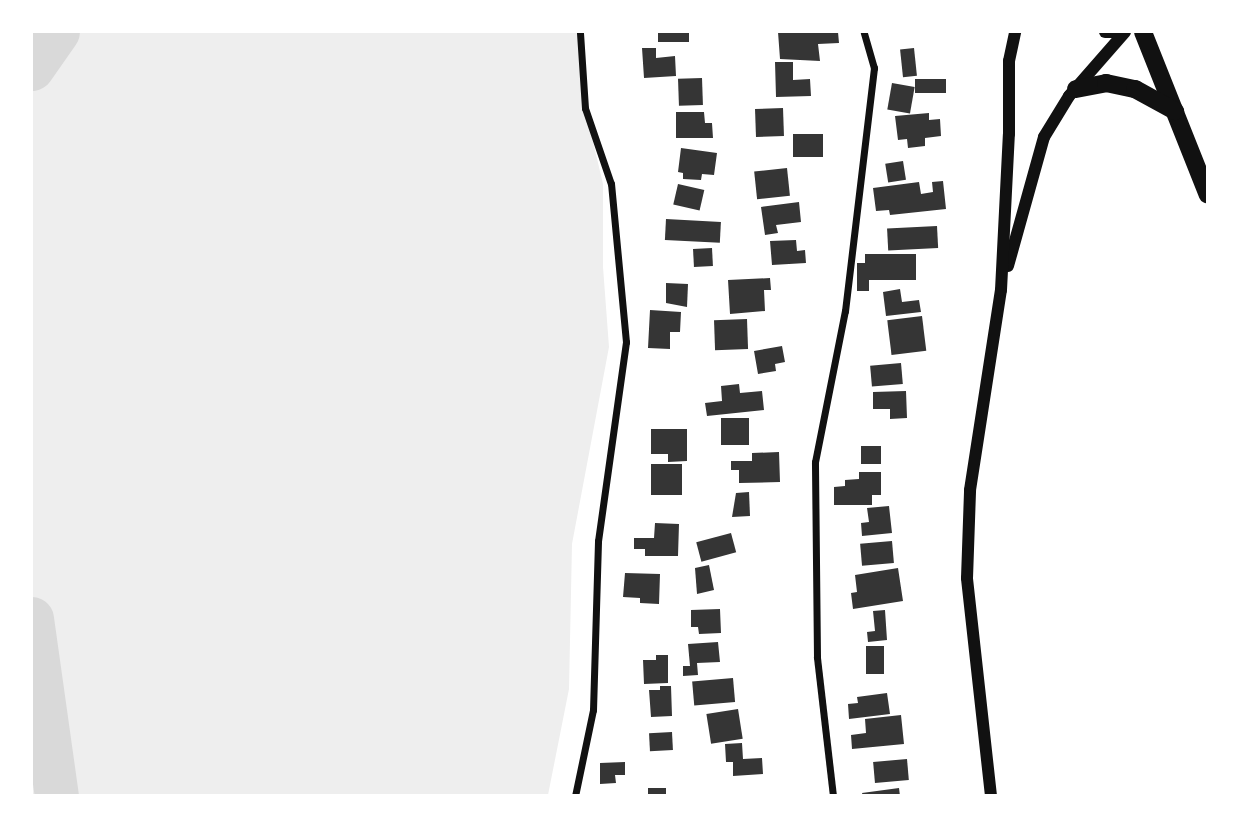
<!DOCTYPE html>
<html>
<head>
<meta charset="utf-8">
<style>
	body { margin:0 }
	#map { position:relative; width:1239px; height:827px; overflow:hidden; background:#fff; font-family:"Source Sans 3",sans-serif }
	div>[style] { position:absolute }
	.green>* { inset:0; background:#eee }
	.river>* { height:44px; margin:-22px; padding:0 22px; transform-origin:22px; border-radius:22px; background:#d9d9d9 }
	.building>* { inset:0; background:#353535; transform-origin:0 0 }
	.minor>* { height:7px; margin:-3.5px; padding:0 3.5px; transform-origin:3.5px; border-radius:3.5px; background:#111 }
	.tertiary>* { height:12px; margin:-6px; padding:0 6px; transform-origin:6px; border-radius:6px; background:#111 }
	.primary>* { height:18px; margin:-9px; padding:0 9px; transform-origin:9px; border-radius:9px; background:#111 }
	span { translate:-50% -50%; white-space:nowrap; text-align:center; line-height:1.15; -webkit-text-stroke:7px #fff; paint-order:stroke }
	.frame { position:absolute; inset:0; border:33px solid #fff; pointer-events:none }
</style>
</head>
<body>
<div id="map">
	<div class="green">
		<i style="clip-path:polygon(32px 32px,580px 32px,585px 108px,603px 184px,603px 267px,609px 347px,572px 544px,569px 689px,548px 795px,32px 795px)"></i>
	</div>
	<div class="river">
		<i style="left:32px;top:69px;width:45px;rotate:-54.9deg"></i>
		<i style="left:32px;top:619px;width:179px;rotate:82deg"></i>
	</div>
	<div class="building">
		<i style="left:658px;top:32px;width:31px;height:10px"></i>
		<i style="clip-path:polygon(778px 32px,838px 32px,839px 43px,818px 44px,820px 61px,780px 59px)"></i>
		<i style="clip-path:polygon(642px 48px,656px 48px,656px 58px,675px 56px,676px 76px,644px 78px)"></i>
		<i style="left:914px;top:48px;width:28px;height:14px;rotate:84deg"></i>
		<i style="clip-path:polygon(775px 62px,793px 62px,793px 80px,810px 79px,811px 96px,776px 97px)"></i>
		<i style="left:702px;top:78px;width:27px;height:24px;rotate:88deg"></i>
		<i style="left:915px;top:79px;width:31px;height:14px"></i>
		<i style="left:892px;top:83px;width:23px;height:27px;rotate:10deg"></i>
		<i style="left:783px;top:108px;width:28px;height:28px;rotate:88deg"></i>
		<i style="clip-path:polygon(676px 112px,704px 112px,705px 123px,712px 123px,713px 138px,676px 138px)"></i>
		<i style="clip-path:polygon(929px 113px,929px 120px,940px 119px,941px 136px,925px 138px,925px 146px,908px 148px,907px 139px,898px 140px,895px 116px)"></i>
		<i style="left:793px;top:134px;width:30px;height:23px"></i>
		<i style="clip-path:polygon(681px 148px,717px 153px,714px 175px,702px 174px,701px 180px,683px 179px,683px 173px,678px 172px)"></i>
		<i style="left:903px;top:161px;width:19px;height:18px;rotate:81deg"></i>
		<i style="left:787px;top:168px;width:28px;height:33px;rotate:84deg"></i>
		<i style="clip-path:polygon(943px 181px,946px 209px,890px 215px,889px 210px,876px 211px,873px 188px,919px 182px,921px 194px,933px 192px,932px 182px)"></i>
		<i style="left:678px;top:184px;width:27px;height:21px;rotate:13deg"></i>
		<i style="clip-path:polygon(799px 202px,801px 222px,776px 225px,778px 233px,765px 235px,761px 207px)"></i>
		<i style="left:666px;top:219px;width:55px;height:21px;rotate:3deg"></i>
		<i style="left:937px;top:226px;width:22px;height:50px;rotate:87deg"></i>
		<i style="clip-path:polygon(796px 240px,797px 251px,805px 250px,806px 263px,772px 265px,770px 241px)"></i>
		<i style="left:712px;top:248px;width:18px;height:19px;rotate:87deg"></i>
		<i style="clip-path:polygon(865px 254px,916px 254px,916px 280px,869px 280px,869px 291px,857px 291px,857px 263px,865px 263px)"></i>
		<i style="clip-path:polygon(770px 278px,771px 290px,764px 290px,765px 311px,730px 314px,728px 280px)"></i>
		<i style="clip-path:polygon(666px 283px,688px 284px,687px 307px,666px 303px)"></i>
		<i style="clip-path:polygon(900px 289px,902px 302px,919px 300px,921px 312px,886px 316px,883px 292px)"></i>
		<i style="clip-path:polygon(650px 310px,681px 312px,680px 332px,670px 332px,670px 349px,648px 348px)"></i>
		<i style="left:922px;top:316px;width:35px;height:35px;rotate:83deg"></i>
		<i style="left:747px;top:319px;width:30px;height:33px;rotate:88deg"></i>
		<i style="clip-path:polygon(782px 346px,785px 362px,775px 364px,776px 371px,758px 374px,754px 351px)"></i>
		<i style="left:901px;top:363px;width:21px;height:31px;rotate:85deg"></i>
		<i style="clip-path:polygon(739px 384px,740px 393px,762px 391px,764px 410px,707px 416px,705px 403px,722px 401px,721px 386px)"></i>
		<i style="clip-path:polygon(906px 391px,907px 418px,890px 419px,890px 409px,873px 409px,873px 392px)"></i>
		<i style="left:721px;top:418px;width:28px;height:27px"></i>
		<i style="clip-path:polygon(651px 429px,687px 429px,687px 461px,668px 462px,668px 454px,651px 454px)"></i>
		<i style="left:861px;top:446px;width:20px;height:18px"></i>
		<i style="clip-path:polygon(779px 452px,780px 482px,739px 483px,739px 470px,731px 470px,731px 461px,752px 461px,752px 453px)"></i>
		<i style="left:651px;top:464px;width:31px;height:31px"></i>
		<i style="clip-path:polygon(859px 472px,881px 472px,881px 495px,872px 495px,872px 505px,834px 505px,834px 487px,845px 486px,845px 480px,859px 479px)"></i>
		<i style="clip-path:polygon(749px 492px,750px 516px,732px 517px,736px 493px)"></i>
		<i style="clip-path:polygon(889px 506px,892px 533px,862px 536px,861px 523px,869px 522px,867px 508px)"></i>
		<i style="clip-path:polygon(655px 523px,679px 524px,678px 556px,645px 556px,645px 549px,634px 549px,634px 538px,654px 538px)"></i>
		<i style="left:731px;top:533px;width:20px;height:36px;rotate:75deg"></i>
		<i style="left:892px;top:541px;width:22px;height:32px;rotate:85deg"></i>
		<i style="clip-path:polygon(709px 565px,714px 590px,697px 594px,695px 568px)"></i>
		<i style="clip-path:polygon(898px 568px,903px 601px,853px 609px,851px 593px,857px 592px,855px 575px)"></i>
		<i style="clip-path:polygon(625px 573px,660px 574px,659px 604px,640px 603px,640px 598px,623px 597px)"></i>
		<i style="clip-path:polygon(720px 609px,721px 633px,699px 634px,698px 627px,691px 627px,691px 610px)"></i>
		<i style="clip-path:polygon(885px 610px,887px 640px,868px 642px,867px 632px,875px 631px,873px 611px)"></i>
		<i style="clip-path:polygon(718px 642px,720px 662px,697px 663px,698px 675px,683px 676px,683px 666px,690px 666px,688px 644px)"></i>
		<i style="left:866px;top:646px;width:18px;height:28px"></i>
		<i style="clip-path:polygon(656px 655px,668px 655px,668px 683px,644px 684px,643px 660px,656px 660px)"></i>
		<i style="left:733px;top:678px;width:24px;height:41px;rotate:85deg"></i>
		<i style="clip-path:polygon(660px 686px,671px 686px,672px 716px,651px 717px,649px 690px,660px 690px)"></i>
		<i style="clip-path:polygon(887px 693px,890px 714px,849px 719px,848px 704px,858px 703px,857px 697px)"></i>
		<i style="left:738px;top:709px;width:30px;height:32px;rotate:81deg"></i>
		<i style="clip-path:polygon(901px 715px,904px 744px,852px 749px,851px 735px,866px 733px,865px 719px)"></i>
		<i style="left:672px;top:732px;width:18px;height:23px;rotate:87deg"></i>
		<i style="clip-path:polygon(742px 743px,743px 759px,762px 758px,763px 774px,733px 776px,733px 762px,726px 762px,725px 744px)"></i>
		<i style="left:907px;top:759px;width:21px;height:34px;rotate:85deg"></i>
		<i style="clip-path:polygon(625px 762px,625px 775px,615px 775px,616px 783px,600px 784px,600px 763px)"></i>
		<i style="left:648px;top:788px;width:18px;height:8px"></i>
		<i style="clip-path:polygon(899px 788px,900px 796px,863px 796px,862px 793px)"></i>
	</div>
	<div class="minor">
		<i style="left:575px;top:796px;width:88px;rotate:-78.2deg"></i>
		<i style="left:593px;top:710px;width:169px;rotate:-88.3deg"></i>
		<i style="left:598px;top:541px;width:201px;rotate:-82deg"></i>
		<i style="left:626px;top:342px;width:159px;rotate:-95.4deg"></i>
		<i style="left:611px;top:184px;width:80px;rotate:-108.9deg"></i>
		<i style="left:585px;top:108px;width:76px;rotate:-93.8deg"></i>
		<i style="left:833px;top:796px;width:140px;rotate:-96.6deg"></i>
		<i style="left:817px;top:657px;width:195px;rotate:-90.6deg"></i>
		<i style="left:815px;top:462px;width:154px;rotate:-78.8deg"></i>
		<i style="left:845px;top:311px;width:245px;rotate:-83.2deg"></i>
		<i style="left:874px;top:68px;width:37px;rotate:-106deg"></i>
	</div>
	<div class="tertiary">
		<i style="left:1105px;top:32px;width:11px"></i>
		<i style="left:1008px;top:266px;width:134px;rotate:-74.4deg"></i>
		<i style="left:1044px;top:137px;width:48px;rotate:-58.6deg"></i>
		<i style="left:1069px;top:96px;width:85px;rotate:-48.8deg"></i>
		<i style="left:991px;top:796px;width:219px;rotate:-96.3deg"></i>
		<i style="left:967px;top:578px;width:88px;rotate:-88deg"></i>
		<i style="left:970px;top:490px;width:202px;rotate:-81.2deg"></i>
		<i style="left:1001px;top:290px;width:156px;rotate:-87.1deg"></i>
		<i style="left:1009px;top:134px;width:73px;rotate:-90deg"></i>
		<i style="left:1009px;top:61px;width:30px;rotate:-78deg"></i>
	</div>
	<div class="primary">
		<i style="left:1143px;top:32px;width:175px;rotate:68.3deg"></i>
		<i style="left:1076px;top:89px;width:31px;rotate:-11deg"></i>
		<i style="left:1106px;top:83px;width:30px;rotate:12deg"></i>
		<i style="left:1135px;top:89px;width:46px;rotate:28.8deg"></i>
	</div>
	<div class="frame"></div>
</div>
</body>
</html>
